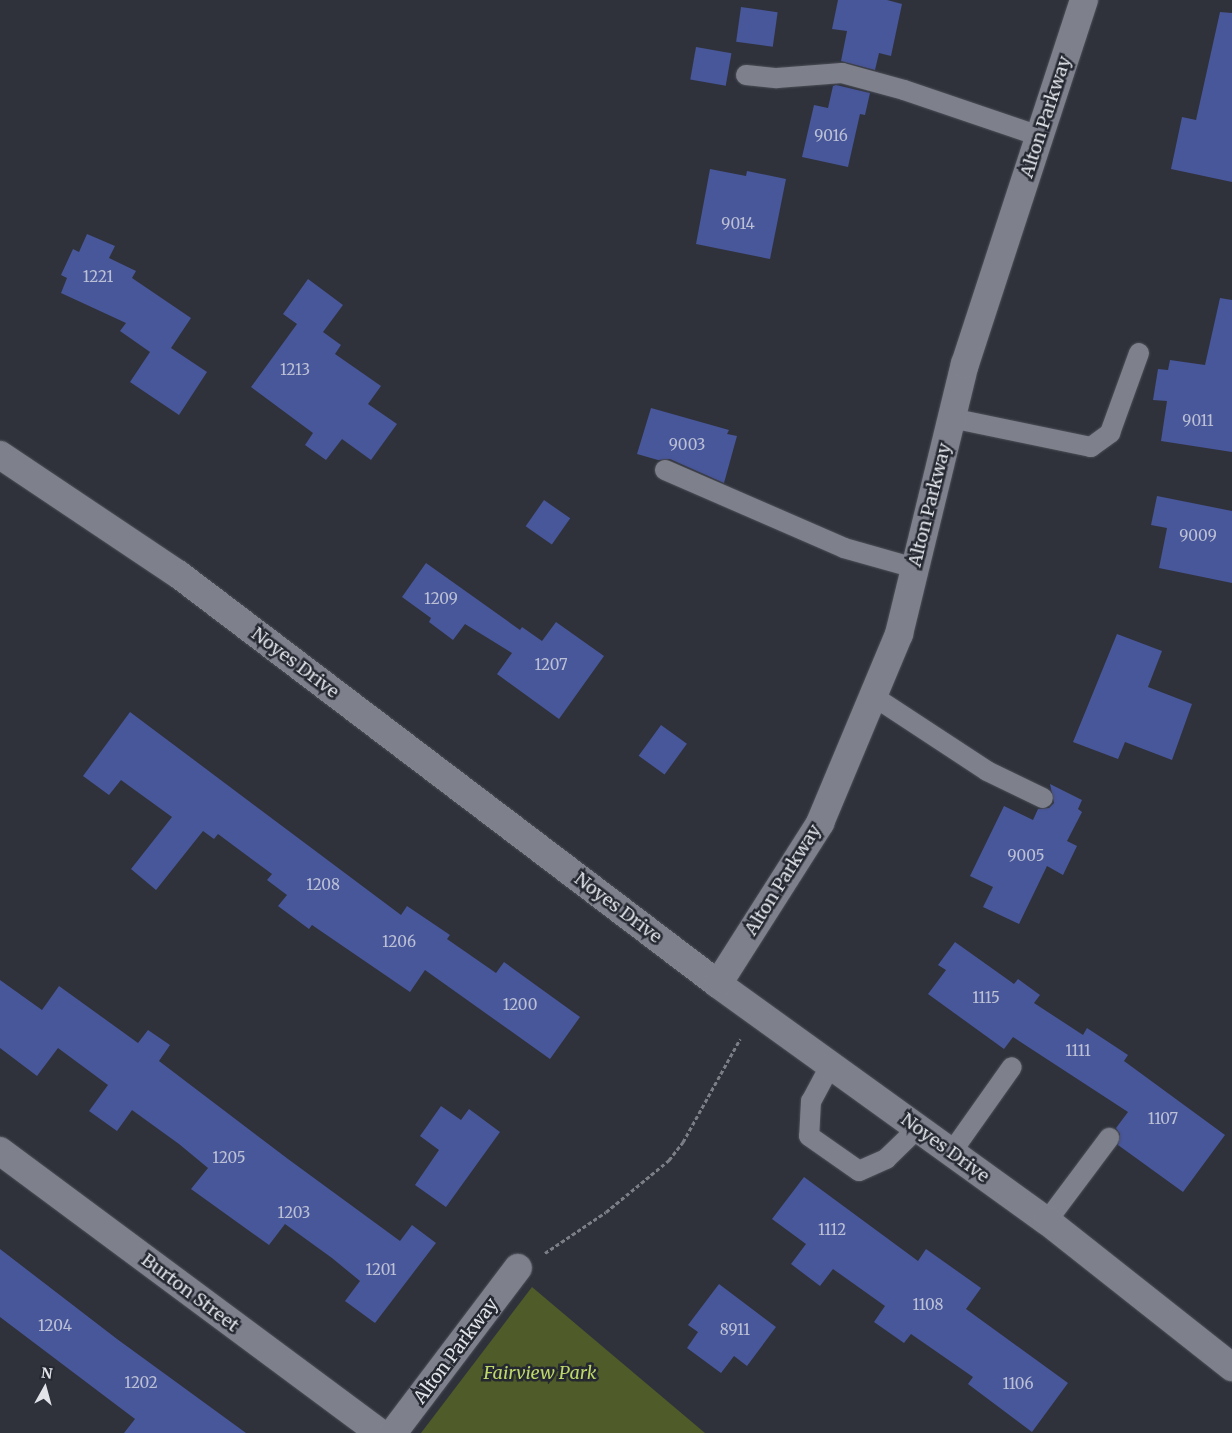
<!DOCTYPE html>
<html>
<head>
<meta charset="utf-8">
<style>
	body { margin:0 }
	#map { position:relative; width:1232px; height:1433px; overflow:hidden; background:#2f323b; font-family:Merriweather,serif }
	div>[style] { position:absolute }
	.green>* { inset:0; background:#4f5b28 }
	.building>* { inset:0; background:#48569a; transform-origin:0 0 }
	.path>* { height:3px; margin-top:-1.5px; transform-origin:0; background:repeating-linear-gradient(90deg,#7b7e85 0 4px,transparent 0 6.5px) }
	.roads { filter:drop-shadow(0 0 1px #4c4e56) drop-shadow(0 0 1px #4c4e56) }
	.service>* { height:20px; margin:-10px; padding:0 10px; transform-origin:10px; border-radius:10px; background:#7e818c }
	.minor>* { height:28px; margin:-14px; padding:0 14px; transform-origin:14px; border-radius:14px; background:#7e818c }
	span { translate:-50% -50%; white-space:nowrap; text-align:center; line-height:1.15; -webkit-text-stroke:5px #252831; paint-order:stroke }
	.number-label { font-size:15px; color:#bbc0d5 }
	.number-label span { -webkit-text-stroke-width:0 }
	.street-label { font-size:18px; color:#e1e3e9 }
	.park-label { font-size:18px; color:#bdd768; font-style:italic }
	.north { position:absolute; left:20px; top:1363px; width:50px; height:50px; -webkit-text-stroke:4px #252831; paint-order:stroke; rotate:7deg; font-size:14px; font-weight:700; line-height:20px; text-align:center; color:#e1e3e9 }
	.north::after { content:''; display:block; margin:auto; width:18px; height:22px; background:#e1e3e9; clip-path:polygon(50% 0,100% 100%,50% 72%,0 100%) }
</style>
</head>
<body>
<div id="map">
	<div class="green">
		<i style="clip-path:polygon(532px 1287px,705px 1433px,421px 1433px)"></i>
	</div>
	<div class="building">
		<i style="clip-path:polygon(838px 0,887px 0,902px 4px,891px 56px,879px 53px,875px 70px,841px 61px,847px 31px,832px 29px)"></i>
		<i style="left:741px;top:7px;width:37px;height:35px;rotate:8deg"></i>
		<i style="clip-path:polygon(1220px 12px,1232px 13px,1232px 182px,1171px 169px,1182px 117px,1196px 120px)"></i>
		<i style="left:696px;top:47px;width:36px;height:33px;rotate:10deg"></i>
		<i style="clip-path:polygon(836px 85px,870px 93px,865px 115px,860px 114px,848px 167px,802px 157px,814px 105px,828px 108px,833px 86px)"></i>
		<i style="clip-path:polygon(710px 169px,746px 176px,747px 171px,786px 179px,770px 259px,696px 244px)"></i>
		<i style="clip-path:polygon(87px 234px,115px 246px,109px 258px,136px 271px,132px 278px,191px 318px,171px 348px,207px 372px,179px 415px,130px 382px,150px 352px,120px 331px,126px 323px,61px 293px,67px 278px,61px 275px,73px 249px,79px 252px)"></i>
		<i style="clip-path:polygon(308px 279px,343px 305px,323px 332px,341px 345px,335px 354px,381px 386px,368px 404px,397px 424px,371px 460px,342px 439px,326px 460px,305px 445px,313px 433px,251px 387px,297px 324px,283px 314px)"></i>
		<i style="clip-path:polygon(1220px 298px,1232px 300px,1232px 452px,1161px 441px,1167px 401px,1153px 400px,1158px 369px,1168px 370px,1170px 360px,1205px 365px)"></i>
		<i style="clip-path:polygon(651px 408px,729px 430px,727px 434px,737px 436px,724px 483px,670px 459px,658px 460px,637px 454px)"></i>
		<i style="clip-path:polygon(1157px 496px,1232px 511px,1232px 583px,1159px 568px,1167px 528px,1151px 525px)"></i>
		<i style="left:544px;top:500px;width:32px;height:32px;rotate:35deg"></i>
		<i style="clip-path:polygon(426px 563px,520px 630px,522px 627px,542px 641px,556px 622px,604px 656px,559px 719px,497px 674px,512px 653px,465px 624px,453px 640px,429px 622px,431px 618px,402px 597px)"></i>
		<i style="clip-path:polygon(1117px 634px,1162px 651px,1148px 687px,1192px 704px,1172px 760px,1125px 742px,1118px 759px,1073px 742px)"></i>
		<i style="clip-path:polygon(130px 712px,401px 915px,407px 906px,450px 935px,447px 939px,496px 973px,504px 962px,580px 1017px,550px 1059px,425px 970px,410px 992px,312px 925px,309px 929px,278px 906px,287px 895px,267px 880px,272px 874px,218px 834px,214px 839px,203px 831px,156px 890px,131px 869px,172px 817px,121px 780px,109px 795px,83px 776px)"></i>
		<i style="left:661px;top:725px;width:32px;height:38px;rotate:36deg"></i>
		<i style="clip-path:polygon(1050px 784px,1082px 800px,1078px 809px,1082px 812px,1067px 841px,1077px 846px,1063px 875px,1047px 866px,1019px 924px,983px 907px,993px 887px,970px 876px,1004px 806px,1033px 820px,1038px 809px,1049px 808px,1054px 803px)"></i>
		<i style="clip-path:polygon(955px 942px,1014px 984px,1018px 979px,1040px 995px,1034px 1003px,1083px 1035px,1087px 1028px,1128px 1055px,1124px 1061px,1225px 1135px,1183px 1192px,1118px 1145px,1120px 1134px,1116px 1128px,1128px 1112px,1013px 1037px,1004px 1049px,928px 994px,946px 970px,938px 965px)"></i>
		<i style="clip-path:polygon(0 980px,42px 1010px,59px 986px,138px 1043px,148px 1030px,170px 1045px,159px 1061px,288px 1159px,400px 1241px,412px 1225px,436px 1243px,375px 1323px,345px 1301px,360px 1281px,332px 1258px,285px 1224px,269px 1245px,191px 1189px,208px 1168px,179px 1144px,132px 1110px,117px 1131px,89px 1111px,108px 1085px,58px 1048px,37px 1076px,0 1048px)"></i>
		<i style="clip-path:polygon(441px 1106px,461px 1120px,469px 1109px,500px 1132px,446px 1207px,415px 1185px,439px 1150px,420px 1136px)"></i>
		<i style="clip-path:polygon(804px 1177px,918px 1261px,926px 1249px,981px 1288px,966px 1309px,1068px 1383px,1032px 1432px,968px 1384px,973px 1377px,911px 1334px,904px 1343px,874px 1322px,885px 1306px,833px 1269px,820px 1286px,791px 1264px,806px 1244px,772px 1219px)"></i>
		<i style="clip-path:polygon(0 1249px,117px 1339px,246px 1433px,124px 1433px,135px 1419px,0 1317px)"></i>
		<i style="clip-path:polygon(719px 1284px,776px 1327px,747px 1366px,734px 1356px,721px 1373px,687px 1348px,698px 1332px,688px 1325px)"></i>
	</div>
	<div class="path">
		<i style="left:545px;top:1253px;width:73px;rotate:-33.9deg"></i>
		<i style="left:606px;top:1212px;width:82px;rotate:-39.5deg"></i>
		<i style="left:669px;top:1160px;width:23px;rotate:-52deg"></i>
		<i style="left:683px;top:1142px;width:118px;rotate:-61deg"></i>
	</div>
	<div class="roads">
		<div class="service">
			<i style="left:746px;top:75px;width:31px;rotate:6deg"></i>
			<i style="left:777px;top:78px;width:65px;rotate:-4.4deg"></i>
			<i style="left:842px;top:73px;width:64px;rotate:15.3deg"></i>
			<i style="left:904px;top:90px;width:143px;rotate:18.8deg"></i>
			<i style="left:951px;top:418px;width:143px;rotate:11.7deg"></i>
			<i style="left:1091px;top:447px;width:24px;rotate:-36deg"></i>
			<i style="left:1110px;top:433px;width:85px;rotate:-70.1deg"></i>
			<i style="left:665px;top:470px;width:195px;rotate:23.5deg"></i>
			<i style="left:844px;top:548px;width:74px;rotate:15.7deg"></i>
			<i style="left:873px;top:696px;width:136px;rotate:33.3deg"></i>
			<i style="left:987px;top:771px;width:62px;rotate:25.7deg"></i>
			<i style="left:830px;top:1066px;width:40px;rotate:118deg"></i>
			<i style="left:811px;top:1101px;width:35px;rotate:93deg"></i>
			<i style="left:809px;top:1136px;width:61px;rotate:35deg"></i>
			<i style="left:859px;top:1171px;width:30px;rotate:-24deg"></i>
			<i style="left:886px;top:1159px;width:45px;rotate:-44.1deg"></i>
			<i style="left:951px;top:1153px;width:105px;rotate:-54.7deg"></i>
			<i style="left:1047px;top:1221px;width:104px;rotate:-53.2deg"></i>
		</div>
		<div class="minor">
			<i style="left:0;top:455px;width:214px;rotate:33.8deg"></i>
			<i style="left:178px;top:574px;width:678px;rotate:37.21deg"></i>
			<i style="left:718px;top:984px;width:405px;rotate:35.8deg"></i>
			<i style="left:1047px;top:1221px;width:236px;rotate:38.3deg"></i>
			<i style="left:718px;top:984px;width:191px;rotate:-57.6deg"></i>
			<i style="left:820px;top:823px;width:205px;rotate:-67.3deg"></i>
			<i style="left:899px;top:634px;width:278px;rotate:-76.3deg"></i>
			<i style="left:965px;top:364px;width:383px;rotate:-71.9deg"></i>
			<i style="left:0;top:1151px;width:473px;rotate:36.6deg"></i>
			<i style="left:393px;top:1433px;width:207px;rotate:-52.9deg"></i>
		</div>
	</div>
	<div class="number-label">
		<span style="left:831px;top:136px">9016</span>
		<span style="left:738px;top:224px">9014</span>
		<span style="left:98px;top:277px">1221</span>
		<span style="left:295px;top:370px">1213</span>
		<span style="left:1198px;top:421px">9011</span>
		<span style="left:687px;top:445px">9003</span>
		<span style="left:1198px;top:536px">9009</span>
		<span style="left:441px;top:599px">1209</span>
		<span style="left:551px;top:665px">1207</span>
		<span style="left:1026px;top:856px">9005</span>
		<span style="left:323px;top:885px">1208</span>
		<span style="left:399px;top:942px">1206</span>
		<span style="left:986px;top:998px">1115</span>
		<span style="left:520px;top:1005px">1200</span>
		<span style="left:1078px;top:1051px">1111</span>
		<span style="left:1163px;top:1119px">1107</span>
		<span style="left:229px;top:1158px">1205</span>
		<span style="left:294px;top:1213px">1203</span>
		<span style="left:832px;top:1230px">1112</span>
		<span style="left:381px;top:1270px">1201</span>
		<span style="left:928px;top:1305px">1108</span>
		<span style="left:55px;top:1326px">1204</span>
		<span style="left:735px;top:1330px">8911</span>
		<span style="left:141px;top:1383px">1202</span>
		<span style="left:1018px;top:1384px">1106</span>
	</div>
	<div class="street-label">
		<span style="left:1046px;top:117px;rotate:-72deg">Alton Parkway</span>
		<span style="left:930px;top:505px;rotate:-76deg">Alton Parkway</span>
		<span style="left:295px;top:663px;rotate:37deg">Noyes Drive</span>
		<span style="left:783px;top:880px;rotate:-58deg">Alton Parkway</span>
		<span style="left:618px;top:908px;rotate:37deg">Noyes Drive</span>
		<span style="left:945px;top:1148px;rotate:36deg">Noyes Drive</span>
		<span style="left:190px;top:1293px;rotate:37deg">Burton Street</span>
		<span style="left:456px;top:1351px;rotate:-53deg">Alton Parkway</span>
	</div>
	<div class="park-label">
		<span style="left:540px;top:1373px">Fairview Park</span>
	</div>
	<div class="north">N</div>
</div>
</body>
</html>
